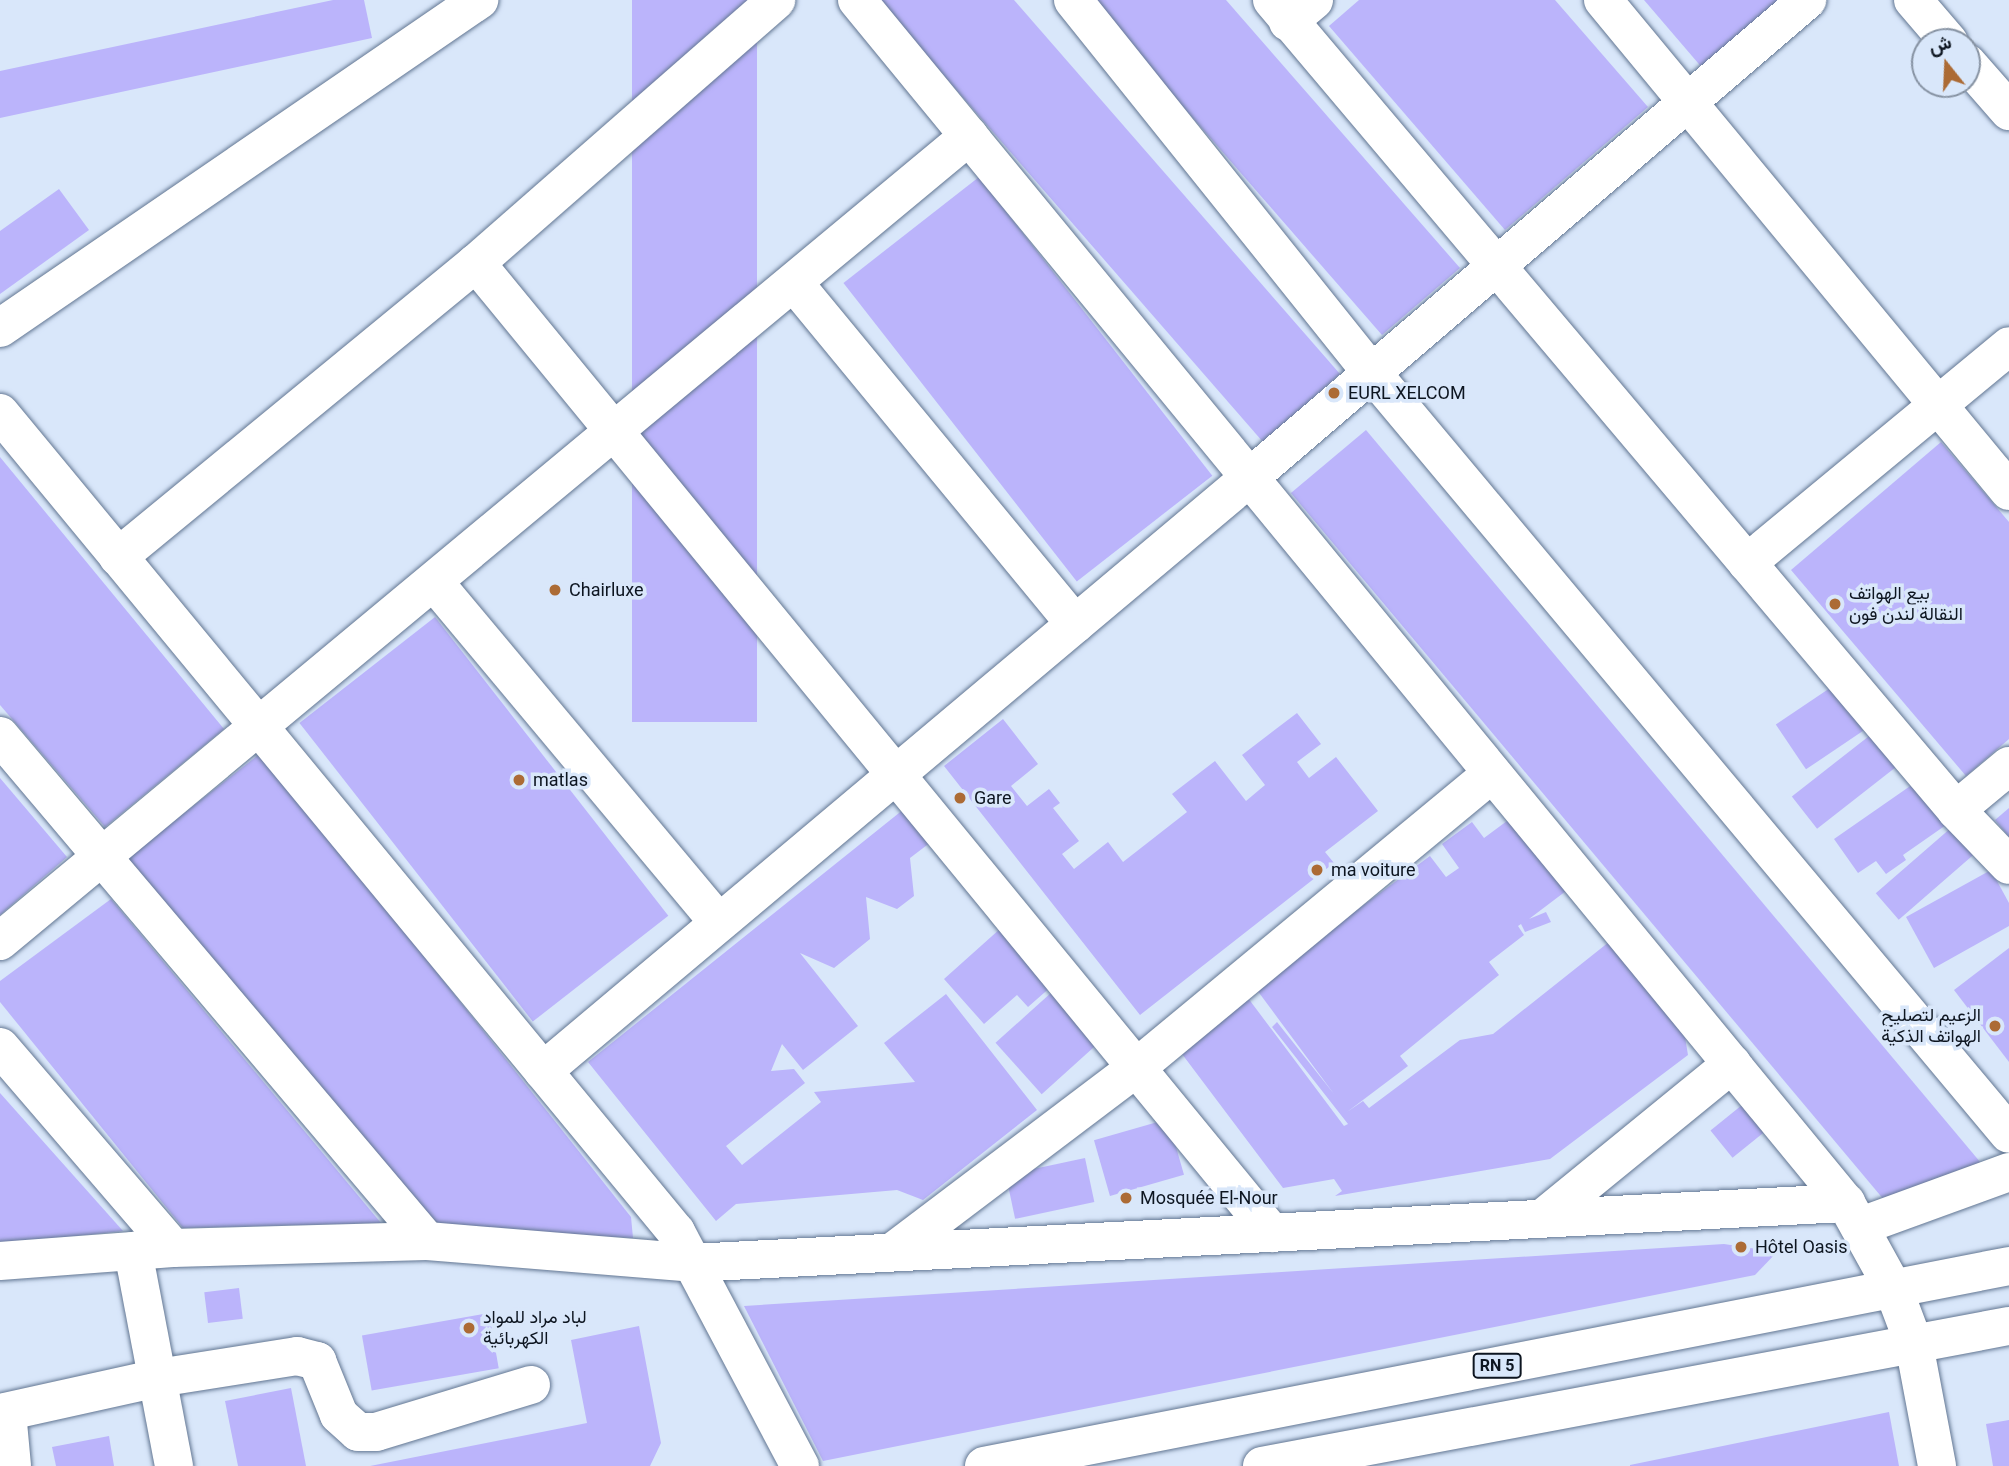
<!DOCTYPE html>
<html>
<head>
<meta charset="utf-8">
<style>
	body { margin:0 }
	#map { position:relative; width:2009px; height:1466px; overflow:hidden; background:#d9e7fa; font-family:Roboto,Vazirmatn,sans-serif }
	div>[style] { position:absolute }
	.building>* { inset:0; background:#bbb4fb; transform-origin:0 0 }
	.roads { filter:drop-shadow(0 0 2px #627692) drop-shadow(0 0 2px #627692) }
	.street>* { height:38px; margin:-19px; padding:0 19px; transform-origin:19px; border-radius:19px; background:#fff }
	.primary>* { height:38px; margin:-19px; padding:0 19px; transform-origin:19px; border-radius:19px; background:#fff }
	.dots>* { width:19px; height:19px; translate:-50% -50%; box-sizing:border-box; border:4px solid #d9e7fa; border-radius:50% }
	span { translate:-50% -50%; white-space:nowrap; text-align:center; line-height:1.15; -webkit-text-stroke:7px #d9e7fa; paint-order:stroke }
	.shield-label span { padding:2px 5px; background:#d9e7fa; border:2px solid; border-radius:5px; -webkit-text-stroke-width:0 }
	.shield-label { font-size:16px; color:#0d1520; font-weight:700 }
	.poi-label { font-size:18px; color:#0d1520 }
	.left { translate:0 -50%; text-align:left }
	.right { translate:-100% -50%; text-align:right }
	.north { position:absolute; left:1911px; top:28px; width:70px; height:70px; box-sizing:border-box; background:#d9e7fa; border:2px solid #8793a3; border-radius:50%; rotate:342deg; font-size:19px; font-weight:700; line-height:28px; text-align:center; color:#0d1520 }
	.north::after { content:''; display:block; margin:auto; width:24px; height:32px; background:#ac6b35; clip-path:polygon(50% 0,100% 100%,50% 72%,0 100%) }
</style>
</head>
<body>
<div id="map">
	<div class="building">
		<i style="clip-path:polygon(333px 0,364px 0,372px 38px,0 118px,0 71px)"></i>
		<i style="left:632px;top:0;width:125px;height:722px"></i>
		<i style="clip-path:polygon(878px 0,1014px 0,1340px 374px,1263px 442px)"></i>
		<i style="clip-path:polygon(1090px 0,1226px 0,1460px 268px,1382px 335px)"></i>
		<i style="clip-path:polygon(1359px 0,1555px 0,1648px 107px,1505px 230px,1329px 26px)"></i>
		<i style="clip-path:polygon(1644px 0,1786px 0,1704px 70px)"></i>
		<i style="left:979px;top:177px;width:379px;height:172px;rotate:52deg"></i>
		<i style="clip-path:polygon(59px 189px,89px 230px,0 294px,0 231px)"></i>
		<i style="left:1366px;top:430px;width:961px;height:98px;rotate:50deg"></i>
		<i style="clip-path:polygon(1941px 442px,2009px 522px,2009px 739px,1966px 776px,1791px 570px)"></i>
		<i style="clip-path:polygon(0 457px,224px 729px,105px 827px,0 705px)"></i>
		<i style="left:435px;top:617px;width:379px;height:172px;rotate:52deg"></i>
		<i style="left:1833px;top:686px;width:54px;height:69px;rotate:56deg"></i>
		<i style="clip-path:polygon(1297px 713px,1321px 744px,1297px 762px,1309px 778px,1336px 757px,1378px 811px,1325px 852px,1334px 863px,1140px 1015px,944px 766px,1003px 719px,1038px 764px,1011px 786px,1027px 806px,1049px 789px,1060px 803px,1053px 808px,1079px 841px,1062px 854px,1074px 869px,1108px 842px,1123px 862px,1187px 812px,1172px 794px,1215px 761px,1246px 801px,1265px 785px,1242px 755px)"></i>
		<i style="left:1873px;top:733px;width:41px;height:103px;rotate:52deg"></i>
		<i style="clip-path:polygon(262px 752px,631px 1217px,633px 1238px,432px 1228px,127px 858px)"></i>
		<i style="clip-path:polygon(0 778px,67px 857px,0 915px)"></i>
		<i style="clip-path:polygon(1916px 782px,1946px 825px,1903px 855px,1906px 860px,1886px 874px,1876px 861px,1858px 873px,1834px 839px)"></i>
		<i style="clip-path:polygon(2009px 808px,2009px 837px,1995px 820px)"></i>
		<i style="clip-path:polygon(904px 809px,931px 842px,910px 858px,914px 896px,897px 909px,866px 897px,870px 939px,834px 968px,800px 953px,858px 1026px,803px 1070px,782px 1044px,771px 1071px,794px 1069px,805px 1083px,726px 1146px,742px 1165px,821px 1102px,814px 1092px,915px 1082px,884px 1043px,946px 994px,1037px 1110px,923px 1200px,897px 1190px,736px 1204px,716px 1221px,588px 1062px)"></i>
		<i style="clip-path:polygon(1511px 818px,1566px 891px,1529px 919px,1546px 912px,1551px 922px,1525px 932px,1521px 924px,1518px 926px,1524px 935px,1489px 962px,1499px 975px,1400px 1056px,1408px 1066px,1347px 1112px,1363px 1101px,1369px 1108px,1460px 1040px,1493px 1034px,1614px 938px,1684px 1031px,1688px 1055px,1550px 1159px,1335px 1196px,1342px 1191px,1334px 1179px,1283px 1188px,1179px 1050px,1248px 998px,1344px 1126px,1348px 1124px,1272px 1027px,1277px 1022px,1334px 1094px,1254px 986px,1430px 856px,1446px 877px,1459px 868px,1442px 844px,1472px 822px,1484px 838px)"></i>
		<i style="left:1952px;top:827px;width:35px;height:101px;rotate:49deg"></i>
		<i style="clip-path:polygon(1991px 870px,2009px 903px,2009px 926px,1934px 968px,1906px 917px)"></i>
		<i style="clip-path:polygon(111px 899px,381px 1223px,183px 1228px,0 1002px,0 981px)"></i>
		<i style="clip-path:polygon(1001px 928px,1053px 985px,1028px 1007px,1017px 995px,984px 1024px,944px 979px)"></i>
		<i style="clip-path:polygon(2009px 948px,2009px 1062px,1954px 990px)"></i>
		<i style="left:1052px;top:992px;width:69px;height:76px;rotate:48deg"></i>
		<i style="clip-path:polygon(0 1093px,123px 1231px,0 1244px)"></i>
		<i style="left:1747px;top:1101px;width:35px;height:47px;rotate:51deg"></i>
		<i style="left:1168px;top:1119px;width:58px;height:77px;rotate:74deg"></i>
		<i style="left:1085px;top:1158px;width:45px;height:81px;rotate:78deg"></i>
		<i style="clip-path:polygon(1724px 1244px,1777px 1252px,1755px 1275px,823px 1461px,744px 1306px)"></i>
		<i style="left:239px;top:1288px;width:31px;height:35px;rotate:83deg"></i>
		<i style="left:489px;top:1313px;width:56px;height:129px;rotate:80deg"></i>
		<i style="clip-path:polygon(639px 1326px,661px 1443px,650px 1466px,370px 1466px,587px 1423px,571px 1340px)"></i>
		<i style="clip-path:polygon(291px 1388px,306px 1466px,238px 1466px,225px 1401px)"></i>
		<i style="clip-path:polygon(1889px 1412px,1899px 1466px,1630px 1466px,1630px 1465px)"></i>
		<i style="clip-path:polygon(2009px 1420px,2009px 1466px,1993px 1466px,1986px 1424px)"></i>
		<i style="clip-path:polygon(109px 1436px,114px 1466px,56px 1466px,52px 1447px)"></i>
	</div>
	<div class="roads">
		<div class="street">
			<i style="left:857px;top:0;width:1557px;rotate:50.58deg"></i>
			<i style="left:1846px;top:1203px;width:97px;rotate:61.1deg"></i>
			<i style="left:1893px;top:1288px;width:60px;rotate:69.4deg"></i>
			<i style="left:1914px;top:1344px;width:124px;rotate:79.3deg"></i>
			<i style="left:1073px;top:0;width:478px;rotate:51.3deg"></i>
			<i style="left:1372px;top:373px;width:992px;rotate:50.07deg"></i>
			<i style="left:1272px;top:0;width:1060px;rotate:49.82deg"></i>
			<i style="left:1956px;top:810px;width:76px;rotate:46.1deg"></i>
			<i style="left:1603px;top:0;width:637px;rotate:50.41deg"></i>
			<i style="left:1913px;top:0;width:55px;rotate:49.4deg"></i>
			<i style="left:1288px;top:22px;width:34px;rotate:-40deg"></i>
			<i style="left:1967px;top:63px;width:64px;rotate:48.8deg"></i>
			<i style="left:476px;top:263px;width:1255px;rotate:50.63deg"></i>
			<i style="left:794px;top:283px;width:442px;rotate:50.5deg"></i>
			<i style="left:0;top:328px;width:581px;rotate:-34.4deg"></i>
			<i style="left:0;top:413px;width:1062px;rotate:50.46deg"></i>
			<i style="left:676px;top:1232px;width:265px;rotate:62.1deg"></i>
			<i style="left:118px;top:557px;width:463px;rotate:-39.4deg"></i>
			<i style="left:476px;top:263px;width:399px;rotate:-41.2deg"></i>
			<i style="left:1747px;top:563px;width:340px;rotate:-39.6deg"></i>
			<i style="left:434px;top:582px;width:444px;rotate:50.1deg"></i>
			<i style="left:0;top:736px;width:661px;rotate:49.78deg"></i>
			<i style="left:1956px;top:810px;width:69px;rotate:-39.7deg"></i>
			<i style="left:0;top:941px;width:1260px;rotate:-39.72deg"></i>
			<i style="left:0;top:1047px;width:265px;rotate:49.3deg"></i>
			<i style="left:543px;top:1071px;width:922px;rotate:-40.03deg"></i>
			<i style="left:1249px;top:478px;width:735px;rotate:-40.58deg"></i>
			<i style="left:1543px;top:1218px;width:244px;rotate:-39.2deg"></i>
			<i style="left:1861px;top:1226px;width:158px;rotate:-20deg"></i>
			<i style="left:133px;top:1251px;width:219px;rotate:79.2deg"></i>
			<i style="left:894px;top:1251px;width:303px;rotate:-37.1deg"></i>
			<i style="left:1136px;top:1068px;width:462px;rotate:-39.6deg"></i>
			<i style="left:0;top:1261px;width:173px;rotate:-4.3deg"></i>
			<i style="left:173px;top:1248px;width:254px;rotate:-1.6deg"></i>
			<i style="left:427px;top:1241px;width:266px;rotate:4.7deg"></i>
			<i style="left:692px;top:1263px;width:1156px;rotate:-2.98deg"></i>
			<i style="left:7px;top:1412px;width:54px;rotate:84.7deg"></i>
			<i style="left:0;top:1413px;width:162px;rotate:-12.5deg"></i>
			<i style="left:158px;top:1378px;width:141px;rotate:-9deg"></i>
			<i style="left:297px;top:1356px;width:21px;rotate:14deg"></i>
			<i style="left:317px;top:1361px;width:58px;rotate:67.8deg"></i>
			<i style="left:339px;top:1415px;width:25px;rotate:42deg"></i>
			<i style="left:358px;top:1432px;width:18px"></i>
			<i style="left:376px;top:1432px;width:162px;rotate:-16.9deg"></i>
		</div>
		<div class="primary">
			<i style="left:984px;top:1466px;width:1044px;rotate:-11.04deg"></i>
			<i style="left:1262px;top:1466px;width:760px;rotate:-10.62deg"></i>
		</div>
	</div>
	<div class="dots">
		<i style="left:1334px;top:393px;background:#ac6b35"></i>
		<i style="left:555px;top:590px;background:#ac6b35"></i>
		<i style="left:1835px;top:604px;background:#ac6b35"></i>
		<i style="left:519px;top:780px;background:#ac6b35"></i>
		<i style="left:960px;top:798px;background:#ac6b35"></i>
		<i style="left:1317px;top:870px;background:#ac6b35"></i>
		<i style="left:1995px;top:1026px;background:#ac6b35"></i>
		<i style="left:1126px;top:1198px;background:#ac6b35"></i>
		<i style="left:1741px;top:1247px;background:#ac6b35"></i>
		<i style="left:469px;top:1328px;background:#ac6b35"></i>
	</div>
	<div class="shield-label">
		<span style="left:1497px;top:1366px">RN 5</span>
	</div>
	<div class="poi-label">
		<span class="left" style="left:1348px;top:393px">EURL XELCOM</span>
		<span class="left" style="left:569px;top:590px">Chairluxe</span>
		<span class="left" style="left:1849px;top:604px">بيع الهواتف<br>النقالة لندن فون</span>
		<span class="left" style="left:533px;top:780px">matlas</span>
		<span class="left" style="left:974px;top:798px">Gare</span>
		<span class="left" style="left:1331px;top:870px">ma voiture</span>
		<span class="right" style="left:1981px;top:1026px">الزعيم لتصليح<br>الهواتف الذكية</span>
		<span class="left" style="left:1140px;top:1198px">Mosquée El-Nour</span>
		<span class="left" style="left:1755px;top:1247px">Hôtel Oasis</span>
		<span class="left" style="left:483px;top:1328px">لباد مراد للمواد<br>الكهربائية</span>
	</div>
	<div class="north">ش</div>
</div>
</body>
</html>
